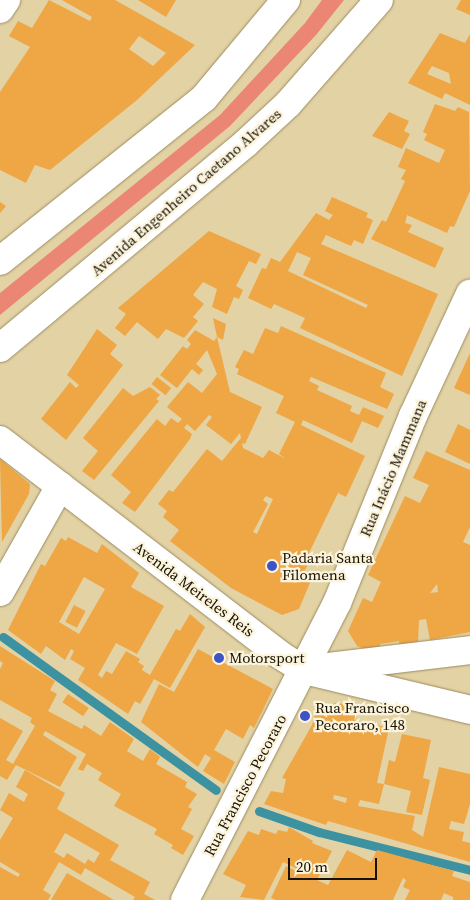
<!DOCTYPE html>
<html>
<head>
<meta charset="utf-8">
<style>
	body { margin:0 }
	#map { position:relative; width:470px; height:900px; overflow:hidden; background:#e2d2a4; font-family:"Source Serif 4",serif }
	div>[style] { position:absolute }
	.green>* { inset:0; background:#eb8574 }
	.stream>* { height:9px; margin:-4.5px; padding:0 4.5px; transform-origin:4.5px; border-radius:4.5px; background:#3d92a1 }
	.building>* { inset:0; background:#efa645; transform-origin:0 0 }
	.roads { filter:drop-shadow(0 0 1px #9b8b5f) drop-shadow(0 0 1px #9b8b5f) }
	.minor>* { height:28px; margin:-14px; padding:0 14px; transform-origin:14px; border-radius:14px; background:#fff }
	.dots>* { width:14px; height:14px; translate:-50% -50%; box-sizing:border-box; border:2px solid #fbf3dc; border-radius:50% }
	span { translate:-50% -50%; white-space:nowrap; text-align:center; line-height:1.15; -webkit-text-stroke:4.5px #fbf3dc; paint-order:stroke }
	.street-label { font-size:15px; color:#181202 }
	.poi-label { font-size:15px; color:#181202 }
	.left { translate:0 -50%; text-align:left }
	.scale { position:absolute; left:288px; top:858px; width:89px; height:22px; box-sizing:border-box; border:2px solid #181202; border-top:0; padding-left:6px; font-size:15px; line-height:18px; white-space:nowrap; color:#181202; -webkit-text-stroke:4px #fbf3dc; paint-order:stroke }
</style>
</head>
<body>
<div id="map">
	<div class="green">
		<i style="clip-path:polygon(322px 0,344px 0,316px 35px,230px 126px,0 315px,0 293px,220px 115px,305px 23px)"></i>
	</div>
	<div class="stream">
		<i style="left:3px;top:637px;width:262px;rotate:35.7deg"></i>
		<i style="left:259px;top:811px;width:64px;rotate:19.3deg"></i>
		<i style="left:319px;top:832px;width:156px;rotate:14.1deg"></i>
	</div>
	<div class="building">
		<i style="clip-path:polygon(evenodd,49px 0,90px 21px,92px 17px,62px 0,115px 0,195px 45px,137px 100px,50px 170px,35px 165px,26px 183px,0 170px,0 92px,30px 47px,9px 36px,18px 21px,32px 28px,49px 0,139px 36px,166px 53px,153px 66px,129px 49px,139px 36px)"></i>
		<i style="clip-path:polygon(138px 0,176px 0,166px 17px)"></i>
		<i style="clip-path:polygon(461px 0,470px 0,470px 15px,456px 9px)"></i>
		<i style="clip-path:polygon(evenodd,440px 33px,465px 43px,470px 34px,470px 105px,445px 93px,442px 99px,408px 83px,440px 33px,432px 66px,449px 73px,451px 84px,427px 74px,432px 66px)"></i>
		<i style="clip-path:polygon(435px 104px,455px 111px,458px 107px,469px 112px,470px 191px,454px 227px,450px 226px,447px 233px,407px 215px,405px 223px,412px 225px,408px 232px,444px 248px,435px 268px,371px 239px,382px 220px,386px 222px,405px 181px,401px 179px,406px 170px,398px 167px,406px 148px,439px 163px,445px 150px,424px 140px,427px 134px,423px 132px)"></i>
		<i style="clip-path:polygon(389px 112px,409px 121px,404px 131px,410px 134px,402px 149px,372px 136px)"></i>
		<i style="clip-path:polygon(evenodd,332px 197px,368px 213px,366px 217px,373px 220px,363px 244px,354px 240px,351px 246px,326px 235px,321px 244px,438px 294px,402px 376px,300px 328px,305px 318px,274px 304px,271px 309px,248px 298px,262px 268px,266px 269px,271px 258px,280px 262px,316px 213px,329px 220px,333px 215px,325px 211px,332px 197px,297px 252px,311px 258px,303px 275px,368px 305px,366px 308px,288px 271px,297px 252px)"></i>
		<i style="clip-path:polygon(0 202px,6px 206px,0 213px)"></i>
		<i style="clip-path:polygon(209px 231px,261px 254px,256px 264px,249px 261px,236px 286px,243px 290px,239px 299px,234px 297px,227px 314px,212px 307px,217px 289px,203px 282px,193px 295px,204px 304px,193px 317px,198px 321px,184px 338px,166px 329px,158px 339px,137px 322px,125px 336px,115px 328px,126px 314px,118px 308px)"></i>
		<i style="clip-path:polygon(213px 318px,226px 324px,223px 340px,217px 337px)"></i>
		<i style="clip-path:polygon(evenodd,281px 326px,386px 373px,380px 387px,394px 394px,387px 409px,311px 377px,309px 381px,319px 386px,317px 390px,352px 406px,350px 411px,359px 415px,363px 407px,384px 416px,378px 428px,362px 421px,352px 443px,303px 420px,301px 425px,365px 456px,346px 497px,338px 493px,308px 555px,312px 556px,303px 574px,312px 578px,299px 609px,282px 615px,231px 588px,170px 541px,179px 530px,163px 517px,167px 511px,158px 504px,169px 490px,173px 492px,207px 449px,222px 461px,241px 438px,240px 433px,231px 444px,206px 425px,212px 417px,209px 415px,195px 431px,187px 424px,184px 428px,192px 434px,190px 439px,135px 512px,122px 503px,131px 492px,111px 475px,157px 419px,165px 426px,171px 418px,178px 423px,182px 419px,167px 407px,188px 382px,202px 393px,217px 374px,207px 350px,196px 364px,203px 370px,199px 375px,192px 369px,177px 388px,160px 375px,183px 346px,187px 349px,191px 344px,187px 340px,195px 330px,214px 341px,217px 337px,230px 392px,262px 407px,245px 444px,242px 443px,243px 448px,263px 458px,269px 450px,286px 459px,279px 454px,295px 422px,276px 413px,284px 396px,237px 374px,239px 369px,235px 367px,244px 350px,253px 354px,265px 328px,278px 333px,281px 326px,266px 496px,273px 499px,257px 534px,253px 532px,268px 504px,263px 500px,266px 496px)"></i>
		<i style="clip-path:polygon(97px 329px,117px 345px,110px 354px,123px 365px,66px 440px,41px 419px,70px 382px,76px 388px,79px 385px,67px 375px)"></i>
		<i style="clip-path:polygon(470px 353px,470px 395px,454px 388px)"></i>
		<i style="left:157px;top:377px;width:18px;height:9px;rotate:38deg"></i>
		<i style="clip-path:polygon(150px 387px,160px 395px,156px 399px,159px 401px,94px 480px,82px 471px,98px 451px,83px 438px,123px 388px,133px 396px)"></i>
		<i style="clip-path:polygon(458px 424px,470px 430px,470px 464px,445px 452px)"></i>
		<i style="clip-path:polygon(evenodd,426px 451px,470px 470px,470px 527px,463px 542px,470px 545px,470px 632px,430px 640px,426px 619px,419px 620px,418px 643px,400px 646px,399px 641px,380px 644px,380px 649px,370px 651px,357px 646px,348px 631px,363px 598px,372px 602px,381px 582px,368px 575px,405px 496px,420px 503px,429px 485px,413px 478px,426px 451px,437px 584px,438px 592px,430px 593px,437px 584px)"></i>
		<i style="clip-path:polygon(0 459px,30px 484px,29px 494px,2px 542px)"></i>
		<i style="clip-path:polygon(evenodd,68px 537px,97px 553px,102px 544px,139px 573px,131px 587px,164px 606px,137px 654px,116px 643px,98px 675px,102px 678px,106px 671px,112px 674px,126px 651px,140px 659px,138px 662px,144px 666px,142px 670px,150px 675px,176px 629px,180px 631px,190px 614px,205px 627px,170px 688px,154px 679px,140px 704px,135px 701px,128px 714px,78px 680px,85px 668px,70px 659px,74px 651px,71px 649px,65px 660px,46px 646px,41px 654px,8px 630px,41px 564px,45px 566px,61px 538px,66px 541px,68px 537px,84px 577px,105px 589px,79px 634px,59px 622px,84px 577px)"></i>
		<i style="left:74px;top:605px;width:13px;height:19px;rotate:27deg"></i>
		<i style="clip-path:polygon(0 646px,55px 681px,50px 690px,57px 694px,48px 711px,82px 729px,84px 725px,101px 736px,110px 722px,134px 739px,127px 751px,143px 761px,150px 749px,160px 757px,156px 764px,187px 782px,185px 787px,197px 794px,188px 807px,192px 809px,181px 829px,194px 836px,183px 855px,171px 848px,173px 845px,154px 834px,157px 829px,114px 806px,121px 794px,98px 780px,102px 773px,87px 764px,83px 771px,78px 769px,86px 754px,45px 731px,43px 735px,77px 757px,60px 787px,16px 765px,7px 780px,0 776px,0 718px,23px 731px,6px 760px,13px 764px,35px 726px,30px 722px,32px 718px,0 700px,0 669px,3px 663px,0 661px)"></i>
		<i style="clip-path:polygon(198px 649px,273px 689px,254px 728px,250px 725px,243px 739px,226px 729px,214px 750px,235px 762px,224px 784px,203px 771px,211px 758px,205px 754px,198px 767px,141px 722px,159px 684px,174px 692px)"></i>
		<i style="left:68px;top:694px;width:25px;height:10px;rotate:34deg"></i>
		<i style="clip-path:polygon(evenodd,336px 703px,358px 707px,354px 720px,389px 728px,377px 783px,384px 784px,389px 760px,395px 762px,402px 734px,431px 740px,423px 778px,430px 780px,422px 815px,406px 812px,411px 791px,384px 784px,379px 804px,360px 800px,358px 806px,415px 816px,412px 830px,423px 837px,439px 767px,470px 774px,470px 804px,464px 824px,451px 821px,449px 829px,464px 832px,462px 841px,470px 843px,470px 862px,328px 821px,326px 825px,264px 804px,271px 791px,283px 793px,286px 779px,282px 778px,312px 725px,317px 707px,336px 703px,334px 795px,347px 798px,346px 803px,333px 799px,334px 795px)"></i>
		<i style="clip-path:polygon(evenodd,25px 770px,65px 793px,57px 809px,119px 845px,110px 860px,150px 882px,144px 894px,155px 900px,133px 900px,135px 897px,85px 868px,81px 875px,59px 862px,43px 890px,51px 895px,48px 900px,0 900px,0 867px,18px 877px,20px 874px,0 862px,0 840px,13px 818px,0 810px,9px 793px,24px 802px,28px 794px,16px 787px,25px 770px,65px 833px,100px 853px,94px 863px,88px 859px,85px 864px,67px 853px,64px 858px,54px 852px,65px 833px)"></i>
		<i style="clip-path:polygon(289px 827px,313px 841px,312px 843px,332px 851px,317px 880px,328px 885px,347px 850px,371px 862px,377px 850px,454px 871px,452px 876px,470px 882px,470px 900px,453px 900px,453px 897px,444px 893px,441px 900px,405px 900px,410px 890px,403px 887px,406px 880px,403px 878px,393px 900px,276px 900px,271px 898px,286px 866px,298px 872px,300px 870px,283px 862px,264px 900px,240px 897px,246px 885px,223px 874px,248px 831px,259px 835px,261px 829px,276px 834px,278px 830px,287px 832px)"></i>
		<i style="clip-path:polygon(67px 873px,114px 900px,51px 900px)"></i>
	</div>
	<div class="roads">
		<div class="minor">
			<i style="left:0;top:9px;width:11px;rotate:-56deg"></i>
			<i style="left:0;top:261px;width:261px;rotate:-38.6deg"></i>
			<i style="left:204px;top:98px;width:128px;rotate:-50.1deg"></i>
			<i style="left:0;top:348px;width:320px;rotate:-39.8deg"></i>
			<i style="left:246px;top:143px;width:57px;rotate:-42.9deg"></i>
			<i style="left:288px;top:104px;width:138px;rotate:-48.8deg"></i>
			<i style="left:0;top:440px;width:353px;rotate:37.5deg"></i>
			<i style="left:280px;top:655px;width:28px;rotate:32deg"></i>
			<i style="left:304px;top:670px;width:171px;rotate:13.5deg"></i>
			<i style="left:0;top:592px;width:122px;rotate:-60.5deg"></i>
			<i style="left:320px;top:668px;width:151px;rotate:-6.8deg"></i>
			<i style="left:185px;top:900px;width:334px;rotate:-62.9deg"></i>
			<i style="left:337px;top:603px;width:202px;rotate:-67.9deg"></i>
			<i style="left:413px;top:416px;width:135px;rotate:-65deg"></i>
		</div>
	</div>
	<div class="dots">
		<i style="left:272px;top:566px;background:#3d53c6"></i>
		<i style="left:219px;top:658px;background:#3d53c6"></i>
		<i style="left:305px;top:716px;background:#3d53c6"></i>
	</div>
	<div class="street-label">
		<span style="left:186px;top:192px;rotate:-41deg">Avenida Engenheiro Caetano Alvares</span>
		<span style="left:393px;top:468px;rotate:-67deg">Rua Inácio Mammana</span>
		<span style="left:194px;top:589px;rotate:37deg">Avenida Meireles Reis</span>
		<span style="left:245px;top:785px;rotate:-62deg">Rua Francisco Pecoraro</span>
	</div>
	<div class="poi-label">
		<span class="left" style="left:282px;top:566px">Padaria Santa<br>Filomena</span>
		<span class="left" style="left:229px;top:658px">Motorsport</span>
		<span class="left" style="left:315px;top:716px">Rua Francisco<br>Pecoraro, 148</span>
	</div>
	<div class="scale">20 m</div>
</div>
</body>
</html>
